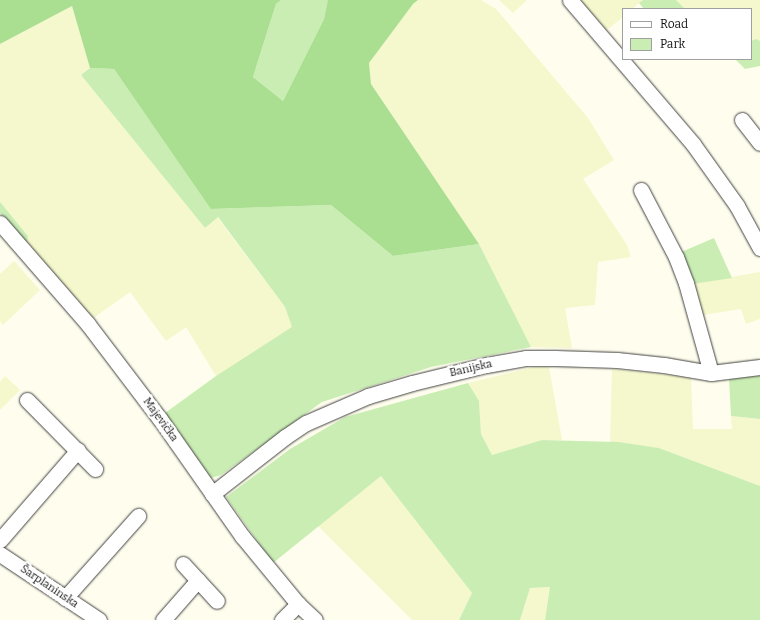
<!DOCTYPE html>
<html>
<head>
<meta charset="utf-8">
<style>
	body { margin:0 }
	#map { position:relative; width:760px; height:620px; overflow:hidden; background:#fffeee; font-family:Bitter,serif }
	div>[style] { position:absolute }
	.farmland>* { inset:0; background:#f5f7cc }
	.green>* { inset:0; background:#caedb4 }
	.forest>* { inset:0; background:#aadf92 }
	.roads { filter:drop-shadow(0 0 1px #414141) drop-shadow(0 0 1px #414141) }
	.minor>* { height:15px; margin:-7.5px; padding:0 7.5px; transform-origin:7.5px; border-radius:7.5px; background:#fff }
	span { translate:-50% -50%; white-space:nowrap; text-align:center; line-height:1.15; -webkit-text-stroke:4px #fff; paint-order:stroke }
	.street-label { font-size:11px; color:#0e0e0e }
	.legend { position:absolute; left:622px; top:8px; width:130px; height:52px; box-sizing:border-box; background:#fff; border:1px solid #9f9f9f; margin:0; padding:5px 7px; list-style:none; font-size:12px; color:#0e0e0e }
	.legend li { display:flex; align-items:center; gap:8px; height:20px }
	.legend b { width:20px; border:1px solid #9f9f9f }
</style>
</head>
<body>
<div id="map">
	<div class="farmland">
		<i style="clip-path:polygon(418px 0,481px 0,496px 9px,588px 118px,614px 160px,583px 179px,627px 245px,631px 257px,598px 262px,595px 305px,565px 308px,572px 348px,531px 347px,479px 244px,371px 84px,369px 63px,413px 4px)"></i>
		<i style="clip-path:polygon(499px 0,527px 0,513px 13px)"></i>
		<i style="clip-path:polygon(575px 0,643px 0,632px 9px,623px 9px,623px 17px,603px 33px)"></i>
		<i style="clip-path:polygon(676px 0,760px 0,760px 41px,751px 41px,751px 9px,685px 9px)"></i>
		<i style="clip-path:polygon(72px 6px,90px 68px,81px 75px,205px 228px,217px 217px,285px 307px,293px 328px,216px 376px,186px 327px,166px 341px,130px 292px,92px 319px,27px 246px,28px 236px,0 202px,0 44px)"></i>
		<i style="clip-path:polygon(14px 261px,40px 290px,3px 325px,0 321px,0 274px)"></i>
		<i style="clip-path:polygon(760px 272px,760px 319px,746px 324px,741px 309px,703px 315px,692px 284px)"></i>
		<i style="clip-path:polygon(534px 367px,549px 367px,562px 440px,542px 440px,492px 455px,481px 434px,479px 401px,468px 383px)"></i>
		<i style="clip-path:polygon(612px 369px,691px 377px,693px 429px,732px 429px,731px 416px,760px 419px,760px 486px,659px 448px,610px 442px)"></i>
		<i style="clip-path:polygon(5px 376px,20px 390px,0 410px,0 382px)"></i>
		<i style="clip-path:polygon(381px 476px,472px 593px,459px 620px,412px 620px,318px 526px)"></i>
		<i style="clip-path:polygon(551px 587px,545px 620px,520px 620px,530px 588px)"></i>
	</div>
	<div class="green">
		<i style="clip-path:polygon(281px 0,328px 0,328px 2px,324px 19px,283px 101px,253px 77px,276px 4px)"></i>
		<i style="clip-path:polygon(643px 0,676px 0,685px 9px,644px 9px,639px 3px)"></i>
		<i style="clip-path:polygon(756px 39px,760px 41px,760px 66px,745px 69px,735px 59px,751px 59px,751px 41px)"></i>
		<i style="clip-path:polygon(90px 68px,114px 69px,212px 209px,331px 205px,393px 256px,479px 244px,531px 347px,431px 367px,322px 402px,221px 475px,211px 478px,165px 413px,216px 376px,292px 327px,285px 307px,218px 217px,205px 228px,81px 75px)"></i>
		<i style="clip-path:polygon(0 202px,28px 236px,27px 246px,0 213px)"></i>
		<i style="clip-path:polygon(714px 238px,732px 278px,692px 284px,679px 253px)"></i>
		<i style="clip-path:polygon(760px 375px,760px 419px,731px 416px,729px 379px)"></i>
		<i style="clip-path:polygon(468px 383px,479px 401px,481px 434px,492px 455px,542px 440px,618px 442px,659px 448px,760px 486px,760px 620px,545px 620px,550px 587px,530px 588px,520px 620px,459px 620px,472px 593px,381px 476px,273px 563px,226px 497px,290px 449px,345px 417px)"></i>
	</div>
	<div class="forest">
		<i style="clip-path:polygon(0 0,281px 0,276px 4px,253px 77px,283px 101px,324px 19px,328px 0,418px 0,413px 4px,369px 63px,371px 84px,479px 244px,393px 256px,331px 205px,211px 209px,114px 69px,90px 68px,72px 6px,0 44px)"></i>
	</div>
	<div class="roads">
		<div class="minor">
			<i style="left:570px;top:0;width:189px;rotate:49.5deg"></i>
			<i style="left:693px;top:144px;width:76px;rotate:54.6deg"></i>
			<i style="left:737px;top:206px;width:48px;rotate:61.3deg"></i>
			<i style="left:742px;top:120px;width:29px;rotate:52deg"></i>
			<i style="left:641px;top:190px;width:76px;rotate:62.4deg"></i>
			<i style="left:676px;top:257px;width:28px;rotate:69deg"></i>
			<i style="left:686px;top:283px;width:93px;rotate:74.5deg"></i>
			<i style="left:0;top:223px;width:133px;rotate:49deg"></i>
			<i style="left:87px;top:323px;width:121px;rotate:52.8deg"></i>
			<i style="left:160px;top:419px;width:143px;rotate:55deg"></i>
			<i style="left:242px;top:536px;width:88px;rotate:50.5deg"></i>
			<i style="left:298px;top:604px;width:23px;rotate:43deg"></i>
			<i style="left:27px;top:400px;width:97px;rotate:45.4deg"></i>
			<i style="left:212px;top:494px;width:93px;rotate:-38deg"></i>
			<i style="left:285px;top:437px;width:25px;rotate:-34deg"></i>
			<i style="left:306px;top:423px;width:68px;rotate:-23.5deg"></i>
			<i style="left:368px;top:396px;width:46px;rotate:-16.5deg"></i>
			<i style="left:412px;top:383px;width:76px;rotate:-13.7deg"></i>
			<i style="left:486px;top:365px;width:41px;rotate:-9.9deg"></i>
			<i style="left:526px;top:358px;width:29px"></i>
			<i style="left:555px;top:358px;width:62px;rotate:1.8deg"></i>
			<i style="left:617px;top:360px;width:47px;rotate:6.1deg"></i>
			<i style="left:664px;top:365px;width:48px;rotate:9.7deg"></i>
			<i style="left:711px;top:373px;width:49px;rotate:-7deg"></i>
			<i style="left:0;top:540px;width:119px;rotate:-49.1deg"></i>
			<i style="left:0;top:554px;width:119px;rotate:33.7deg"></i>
			<i style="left:183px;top:564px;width:50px;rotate:47.4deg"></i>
			<i style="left:65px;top:598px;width:110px;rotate:-48.3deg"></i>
			<i style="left:163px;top:620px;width:53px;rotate:-48.8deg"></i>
			<i style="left:282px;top:620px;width:23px;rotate:-45deg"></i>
		</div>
	</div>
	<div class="street-label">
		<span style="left:471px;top:369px;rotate:-13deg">Banijska</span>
		<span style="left:160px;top:420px;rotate:54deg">Majevička</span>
		<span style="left:49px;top:587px;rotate:34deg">Šarplaninska</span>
	</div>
	<ul class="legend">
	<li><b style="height:5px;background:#fff"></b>Road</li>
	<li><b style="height:11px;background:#caedb4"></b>Park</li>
	</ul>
</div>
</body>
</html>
